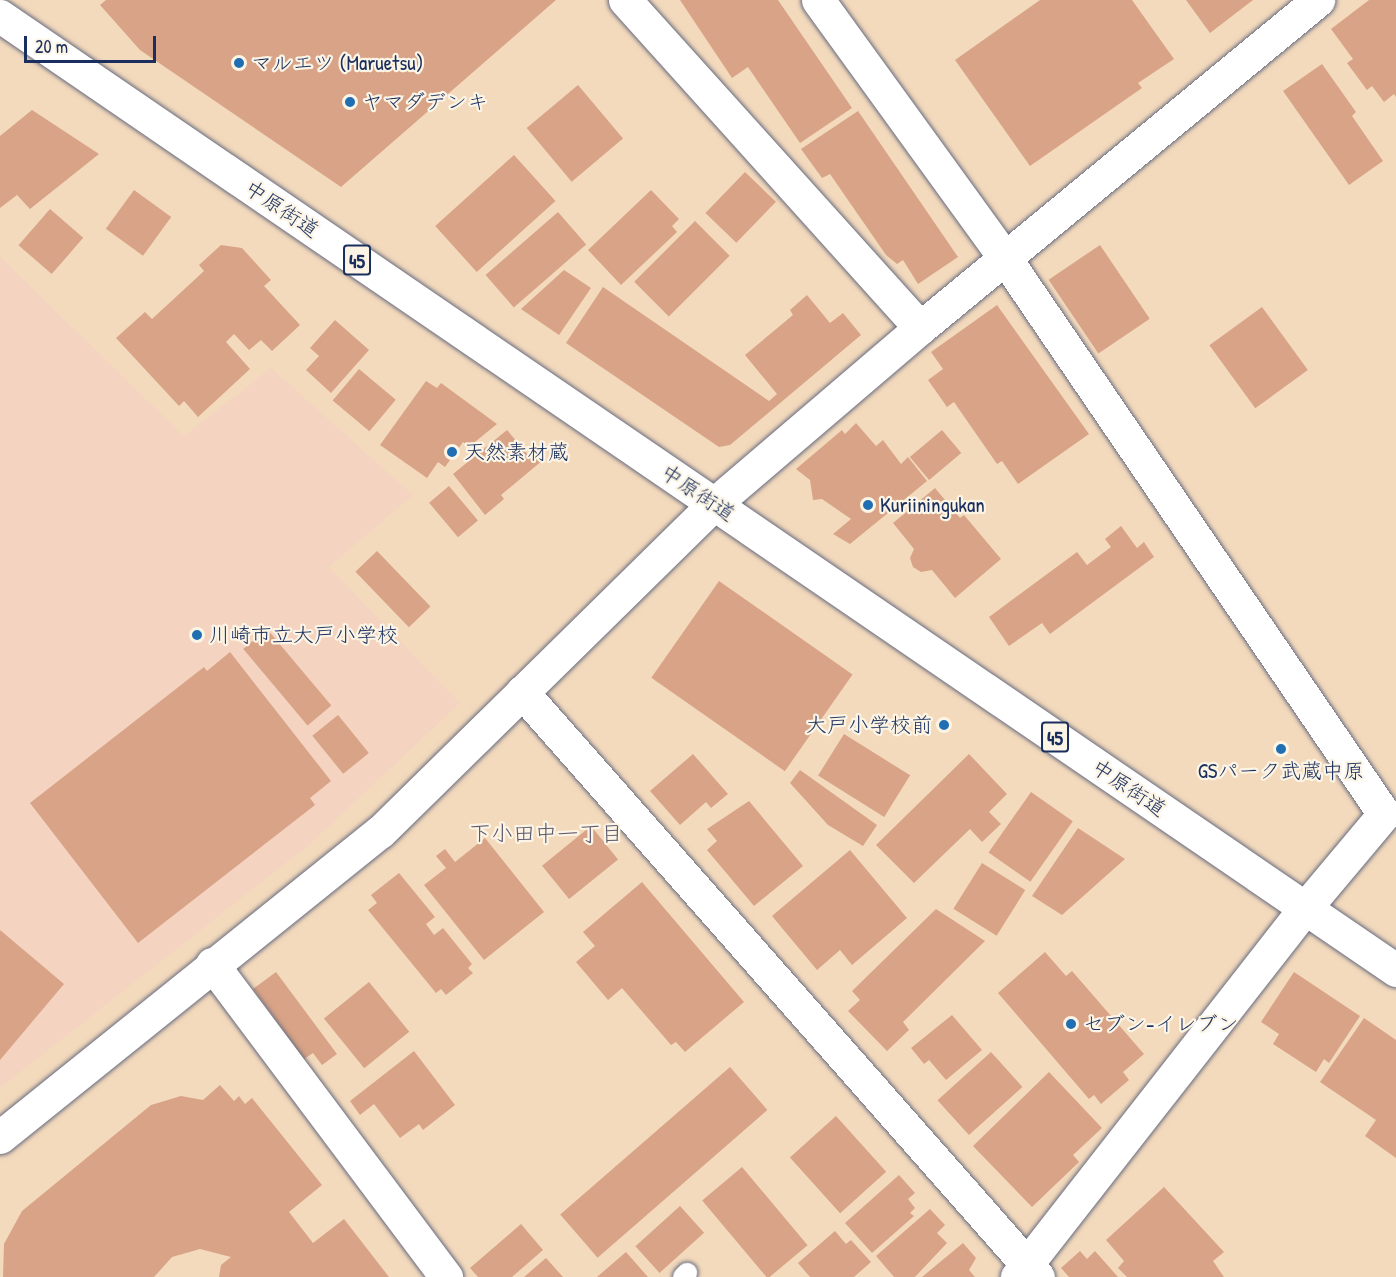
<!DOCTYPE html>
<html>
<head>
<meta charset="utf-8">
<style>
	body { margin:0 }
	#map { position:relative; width:1396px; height:1277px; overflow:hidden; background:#f4dabd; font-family:"Patrick Hand","Klee One",sans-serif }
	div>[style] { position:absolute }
	.built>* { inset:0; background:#f4d3c0 }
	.building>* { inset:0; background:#d8a386; transform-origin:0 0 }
	.roads { filter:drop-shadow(0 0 2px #676b7f) drop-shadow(0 0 2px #676b7f) }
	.lane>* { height:20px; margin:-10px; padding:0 10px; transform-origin:10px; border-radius:10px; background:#fff }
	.street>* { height:33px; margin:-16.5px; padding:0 16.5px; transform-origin:16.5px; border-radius:16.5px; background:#fff }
	.secondary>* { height:33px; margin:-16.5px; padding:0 16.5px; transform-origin:16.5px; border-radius:16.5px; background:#fff }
	.primary>* { height:33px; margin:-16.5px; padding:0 16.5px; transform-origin:16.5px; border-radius:16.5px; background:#fff }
	.dots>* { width:16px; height:16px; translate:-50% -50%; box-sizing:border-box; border:3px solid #fcf5e5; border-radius:50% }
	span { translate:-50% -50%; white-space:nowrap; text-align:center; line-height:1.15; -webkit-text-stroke:4.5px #fcf5e5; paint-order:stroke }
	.shield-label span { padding:2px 4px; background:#fcf5e5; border:2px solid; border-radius:4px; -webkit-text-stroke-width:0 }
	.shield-label { font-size:20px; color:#1b2f5e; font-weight:700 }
	.poi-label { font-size:21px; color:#1b2f5e }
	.left { translate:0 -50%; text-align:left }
	.right { translate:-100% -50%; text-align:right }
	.street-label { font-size:21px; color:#1b2f5e }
	.neighbourhood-label { font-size:22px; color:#5d586c }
	.scale { position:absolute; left:24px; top:36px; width:132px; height:27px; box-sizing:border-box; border:3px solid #1b2f5e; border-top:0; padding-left:8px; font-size:18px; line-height:21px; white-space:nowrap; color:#1b2f5e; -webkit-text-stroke:4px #fcf5e5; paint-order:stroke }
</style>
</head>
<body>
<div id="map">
	<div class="built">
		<i style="clip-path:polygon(0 257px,184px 436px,271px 368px,413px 495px,329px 567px,460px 703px,310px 844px,0 1088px)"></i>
	</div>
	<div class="building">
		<i style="clip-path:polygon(106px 0,556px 0,341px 187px,140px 50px,100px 5px)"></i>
		<i style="clip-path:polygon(680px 0,778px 0,852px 108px,800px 143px,748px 67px,732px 78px)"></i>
		<i style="clip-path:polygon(1040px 0,1132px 0,1174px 59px,1138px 83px,1142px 88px,1030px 166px,955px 60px)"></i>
		<i style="clip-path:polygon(1186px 0,1253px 0,1210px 33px)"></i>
		<i style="clip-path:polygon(1369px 0,1396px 0,1396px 97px,1394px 94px,1384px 102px,1372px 86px,1367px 90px,1347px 63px,1353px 59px,1331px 29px)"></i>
		<i style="clip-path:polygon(1322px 64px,1356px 112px,1352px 116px,1383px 161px,1349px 185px,1283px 91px)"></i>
		<i style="left:578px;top:85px;width:70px;height:67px;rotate:50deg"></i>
		<i style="clip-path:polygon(32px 110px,99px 154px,30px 209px,17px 195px,0 208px,0 136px)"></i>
		<i style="clip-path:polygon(858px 111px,958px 257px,918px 284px,903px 260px,897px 264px,886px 255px,830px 174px,822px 178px,801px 149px)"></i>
		<i style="left:514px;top:155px;width:62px;height:106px;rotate:48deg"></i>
		<i style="left:745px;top:172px;width:43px;height:57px;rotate:44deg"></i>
		<i style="left:134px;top:190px;width:46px;height:48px;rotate:36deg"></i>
		<i style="clip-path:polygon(651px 190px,679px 219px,672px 226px,677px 232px,621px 285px,588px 250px)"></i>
		<i style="left:50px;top:209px;width:44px;height:48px;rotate:41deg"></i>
		<i style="left:558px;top:212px;width:43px;height:96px;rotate:49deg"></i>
		<i style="left:695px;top:221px;width:49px;height:86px;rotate:45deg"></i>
		<i style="clip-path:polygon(221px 245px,242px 248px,271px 280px,264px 286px,300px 325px,272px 351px,261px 340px,249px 350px,234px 334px,226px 342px,250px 369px,198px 417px,184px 401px,179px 406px,116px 338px,145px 312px,152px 319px,204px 271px,199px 265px)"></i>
		<i style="left:1100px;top:245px;width:89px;height:62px;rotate:56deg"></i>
		<i style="clip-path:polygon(564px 270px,591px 288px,559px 335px,521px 309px)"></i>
		<i style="clip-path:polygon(603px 287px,769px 401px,777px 394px,745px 355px,793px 315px,790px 310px,807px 295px,830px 323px,843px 313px,861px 335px,730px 445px,719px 447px,566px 343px)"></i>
		<i style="clip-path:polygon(997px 305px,1089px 434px,1018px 484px,1002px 461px,997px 464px,954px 402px,947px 407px,928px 380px,943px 369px,931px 352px)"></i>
		<i style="left:1262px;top:307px;width:78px;height:65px;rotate:54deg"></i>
		<i style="clip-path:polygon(335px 320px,369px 350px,331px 393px,306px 370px,319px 356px,310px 348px)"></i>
		<i style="left:359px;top:369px;width:48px;height:41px;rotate:40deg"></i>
		<i style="clip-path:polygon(426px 381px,437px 388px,441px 383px,497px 424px,470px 446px,463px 442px,445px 467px,438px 462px,427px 478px,380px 445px)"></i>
		<i style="clip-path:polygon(856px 423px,876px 446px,883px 440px,901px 464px,908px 457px,927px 481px,850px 544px,833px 534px,851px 519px,822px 499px,813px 500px,810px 480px,796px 469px,842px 430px,845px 434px)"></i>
		<i style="clip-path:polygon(507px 430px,529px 456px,536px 451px,543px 460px,501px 495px,504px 499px,485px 515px,453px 474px)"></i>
		<i style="left:942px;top:430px;width:30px;height:42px;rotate:50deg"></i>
		<i style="left:449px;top:486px;width:45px;height:26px;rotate:50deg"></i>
		<i style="clip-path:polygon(935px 488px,960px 518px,964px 515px,1001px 559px,955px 598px,932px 570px,921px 572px,913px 567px,910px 558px,914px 549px,893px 523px)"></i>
		<i style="clip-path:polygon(1121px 526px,1137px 548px,1144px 542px,1154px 557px,1050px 634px,1042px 623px,1009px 646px,989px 617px,1077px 552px,1087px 565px,1111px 547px,1105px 539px)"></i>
		<i style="left:377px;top:551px;width:77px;height:30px;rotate:46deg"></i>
		<i style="left:719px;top:581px;width:163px;height:118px;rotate:35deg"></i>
		<i style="left:267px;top:629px;width:100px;height:31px;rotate:50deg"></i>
		<i style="clip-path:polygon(230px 652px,331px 781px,310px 798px,315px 805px,138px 943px,30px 803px,204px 667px,207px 671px)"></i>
		<i style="left:338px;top:715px;width:49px;height:33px;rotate:51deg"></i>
		<i style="left:844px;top:734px;width:78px;height:49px;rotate:32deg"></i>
		<i style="clip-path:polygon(693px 754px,728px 794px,711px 808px,706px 802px,680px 825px,650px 791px)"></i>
		<i style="clip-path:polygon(969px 754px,1007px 794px,989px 812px,1001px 824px,982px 842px,970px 829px,914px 883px,876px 845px)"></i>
		<i style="clip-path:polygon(800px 770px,877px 825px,863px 846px,828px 825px,790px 783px)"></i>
		<i style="left:1031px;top:792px;width:51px;height:74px;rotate:35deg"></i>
		<i style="clip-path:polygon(749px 801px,803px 866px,754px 906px,707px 850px,717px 841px,707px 829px)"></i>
		<i style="left:591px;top:826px;width:43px;height:63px;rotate:51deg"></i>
		<i style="clip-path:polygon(1078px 828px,1125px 859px,1062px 915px,1032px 896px)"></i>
		<i style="clip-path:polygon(485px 838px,544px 912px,484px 960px,424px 885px,446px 868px,436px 856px,445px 849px,455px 862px)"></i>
		<i style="clip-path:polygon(850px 850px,907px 918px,852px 965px,840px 950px,817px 970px,772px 916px)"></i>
		<i style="left:982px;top:863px;width:51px;height:54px;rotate:32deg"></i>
		<i style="clip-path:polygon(399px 873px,435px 917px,426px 924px,434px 935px,443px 928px,472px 964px,468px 968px,473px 973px,446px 995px,441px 989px,436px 993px,368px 910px,377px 903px,371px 895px)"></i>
		<i style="clip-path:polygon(642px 882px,744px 1002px,685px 1052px,676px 1042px,671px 1045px,622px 988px,608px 1000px,576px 962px,595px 946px,583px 932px)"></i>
		<i style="clip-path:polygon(936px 909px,985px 941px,903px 1022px,909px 1030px,887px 1051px,848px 1011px,860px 1000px,852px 991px)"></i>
		<i style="clip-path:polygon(0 930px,64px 984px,0 1060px)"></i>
		<i style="clip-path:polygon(1045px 952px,1066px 976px,1072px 971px,1144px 1054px,1123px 1072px,1129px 1080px,1101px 1104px,1094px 1095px,1089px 1099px,998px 993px)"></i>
		<i style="clip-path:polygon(276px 972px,337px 1054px,322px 1065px,313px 1053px,304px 1059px,253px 989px)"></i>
		<i style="clip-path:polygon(1294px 972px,1360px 1016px,1329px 1063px,1324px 1059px,1316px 1072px,1273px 1044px,1279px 1034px,1261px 1022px)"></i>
		<i style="left:369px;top:982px;width:64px;height:58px;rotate:51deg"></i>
		<i style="clip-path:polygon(952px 1015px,982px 1050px,946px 1080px,929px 1060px,924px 1064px,911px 1048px)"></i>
		<i style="clip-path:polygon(1364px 1018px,1396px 1040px,1396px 1158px,1365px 1136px,1376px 1120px,1320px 1082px)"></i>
		<i style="clip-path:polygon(414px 1051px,455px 1105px,423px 1130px,419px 1124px,400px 1138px,374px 1104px,360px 1115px,350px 1101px)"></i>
		<i style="left:991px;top:1052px;width:47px;height:72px;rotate:48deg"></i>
		<i style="left:730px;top:1067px;width:57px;height:225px;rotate:49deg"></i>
		<i style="clip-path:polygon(1049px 1072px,1102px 1128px,1073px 1155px,1079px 1162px,1032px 1207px,973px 1146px)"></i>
		<i style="clip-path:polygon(220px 1085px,234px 1101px,239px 1096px,245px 1104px,252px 1098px,322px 1185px,289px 1212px,313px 1243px,344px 1219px,389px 1277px,219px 1277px,221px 1265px,231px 1257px,200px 1249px,172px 1257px,154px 1277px,3px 1277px,4px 1244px,22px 1211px,151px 1105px,181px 1096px,203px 1100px)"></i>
		<i style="left:836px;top:1116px;width:75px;height:62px;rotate:48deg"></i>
		<i style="left:742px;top:1167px;width:102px;height:52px;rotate:50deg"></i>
		<i style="clip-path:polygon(899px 1175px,915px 1193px,908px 1199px,915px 1208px,910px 1213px,914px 1216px,872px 1253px,845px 1223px)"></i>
		<i style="clip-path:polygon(1164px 1187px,1224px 1252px,1213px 1261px,1224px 1277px,1127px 1277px,1118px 1268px,1124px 1261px,1106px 1240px)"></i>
		<i style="left:680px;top:1206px;width:36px;height:60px;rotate:48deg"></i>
		<i style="clip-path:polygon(930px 1209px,945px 1225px,937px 1233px,947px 1243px,915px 1277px,894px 1277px,876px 1256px)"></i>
		<i style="clip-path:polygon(521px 1224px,543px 1250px,512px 1277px,478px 1277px,470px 1268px)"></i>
		<i style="clip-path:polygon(835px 1231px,846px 1244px,851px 1240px,871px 1262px,854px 1277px,810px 1277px,798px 1263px)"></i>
		<i style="clip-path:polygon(963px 1243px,976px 1258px,969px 1270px,975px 1277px,922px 1277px)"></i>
		<i style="clip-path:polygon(1080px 1251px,1087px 1259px,1095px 1251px,1118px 1277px,1069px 1277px,1061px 1268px)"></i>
		<i style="clip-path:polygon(626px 1252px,648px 1277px,597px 1277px)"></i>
		<i style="clip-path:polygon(546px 1258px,563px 1277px,524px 1277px)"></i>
	</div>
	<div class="roads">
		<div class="lane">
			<i style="left:683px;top:1277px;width:6px;rotate:-45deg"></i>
		</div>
		<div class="street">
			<i style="left:625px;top:0;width:441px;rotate:48deg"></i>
			<i style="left:818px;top:0;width:319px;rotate:54.1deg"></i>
			<i style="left:1005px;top:258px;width:673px;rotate:55.72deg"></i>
			<i style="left:1384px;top:814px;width:123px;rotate:130deg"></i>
			<i style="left:1305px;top:908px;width:468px;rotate:128deg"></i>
			<i style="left:714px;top:504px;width:271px;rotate:-40.5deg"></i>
			<i style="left:920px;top:328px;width:516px;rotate:-39.49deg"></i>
			<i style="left:522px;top:692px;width:780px;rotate:48.59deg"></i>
			<i style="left:212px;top:964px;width:391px;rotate:53.2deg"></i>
		</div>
		<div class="secondary">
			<i style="left:0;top:1137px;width:487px;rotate:-38.8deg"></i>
			<i style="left:380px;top:832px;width:468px;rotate:-44.5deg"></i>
		</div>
		<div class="primary">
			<i style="left:0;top:16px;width:1691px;rotate:34.35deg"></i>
		</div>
	</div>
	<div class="dots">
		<i style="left:239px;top:63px;background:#1f6fb2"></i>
		<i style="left:350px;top:102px;background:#1f6fb2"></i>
		<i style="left:452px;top:452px;background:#1f6fb2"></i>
		<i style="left:868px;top:505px;background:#1f6fb2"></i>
		<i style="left:197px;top:635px;background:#1f6fb2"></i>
		<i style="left:944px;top:725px;background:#1f6fb2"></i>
		<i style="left:1281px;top:749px;background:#1f6fb2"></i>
		<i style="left:1071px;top:1024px;background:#1f6fb2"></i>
	</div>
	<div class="shield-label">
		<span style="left:357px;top:260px">45</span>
		<span style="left:1055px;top:737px">45</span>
	</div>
	<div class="poi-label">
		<span class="left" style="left:251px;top:63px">マルエツ (Maruetsu)</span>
		<span class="left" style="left:362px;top:102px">ヤマダデンキ</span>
		<span class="left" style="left:464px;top:452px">天然素材蔵</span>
		<span class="left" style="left:880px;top:505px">Kuriiningukan</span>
		<span class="left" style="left:209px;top:635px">川崎市立大戸小学校</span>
		<span class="right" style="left:932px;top:725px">大戸小学校前</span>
		<span style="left:1281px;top:771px">GSパーク武蔵中原</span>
		<span class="left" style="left:1083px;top:1024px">セブン-イレブン</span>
	</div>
	<div class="street-label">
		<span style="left:282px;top:209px;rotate:34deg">中原街道</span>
		<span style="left:698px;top:493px;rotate:34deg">中原街道</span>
		<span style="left:1129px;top:788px;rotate:34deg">中原街道</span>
	</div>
	<div class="neighbourhood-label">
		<span style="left:546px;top:834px">下小田中一丁目</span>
	</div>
	<div class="scale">20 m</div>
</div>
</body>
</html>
